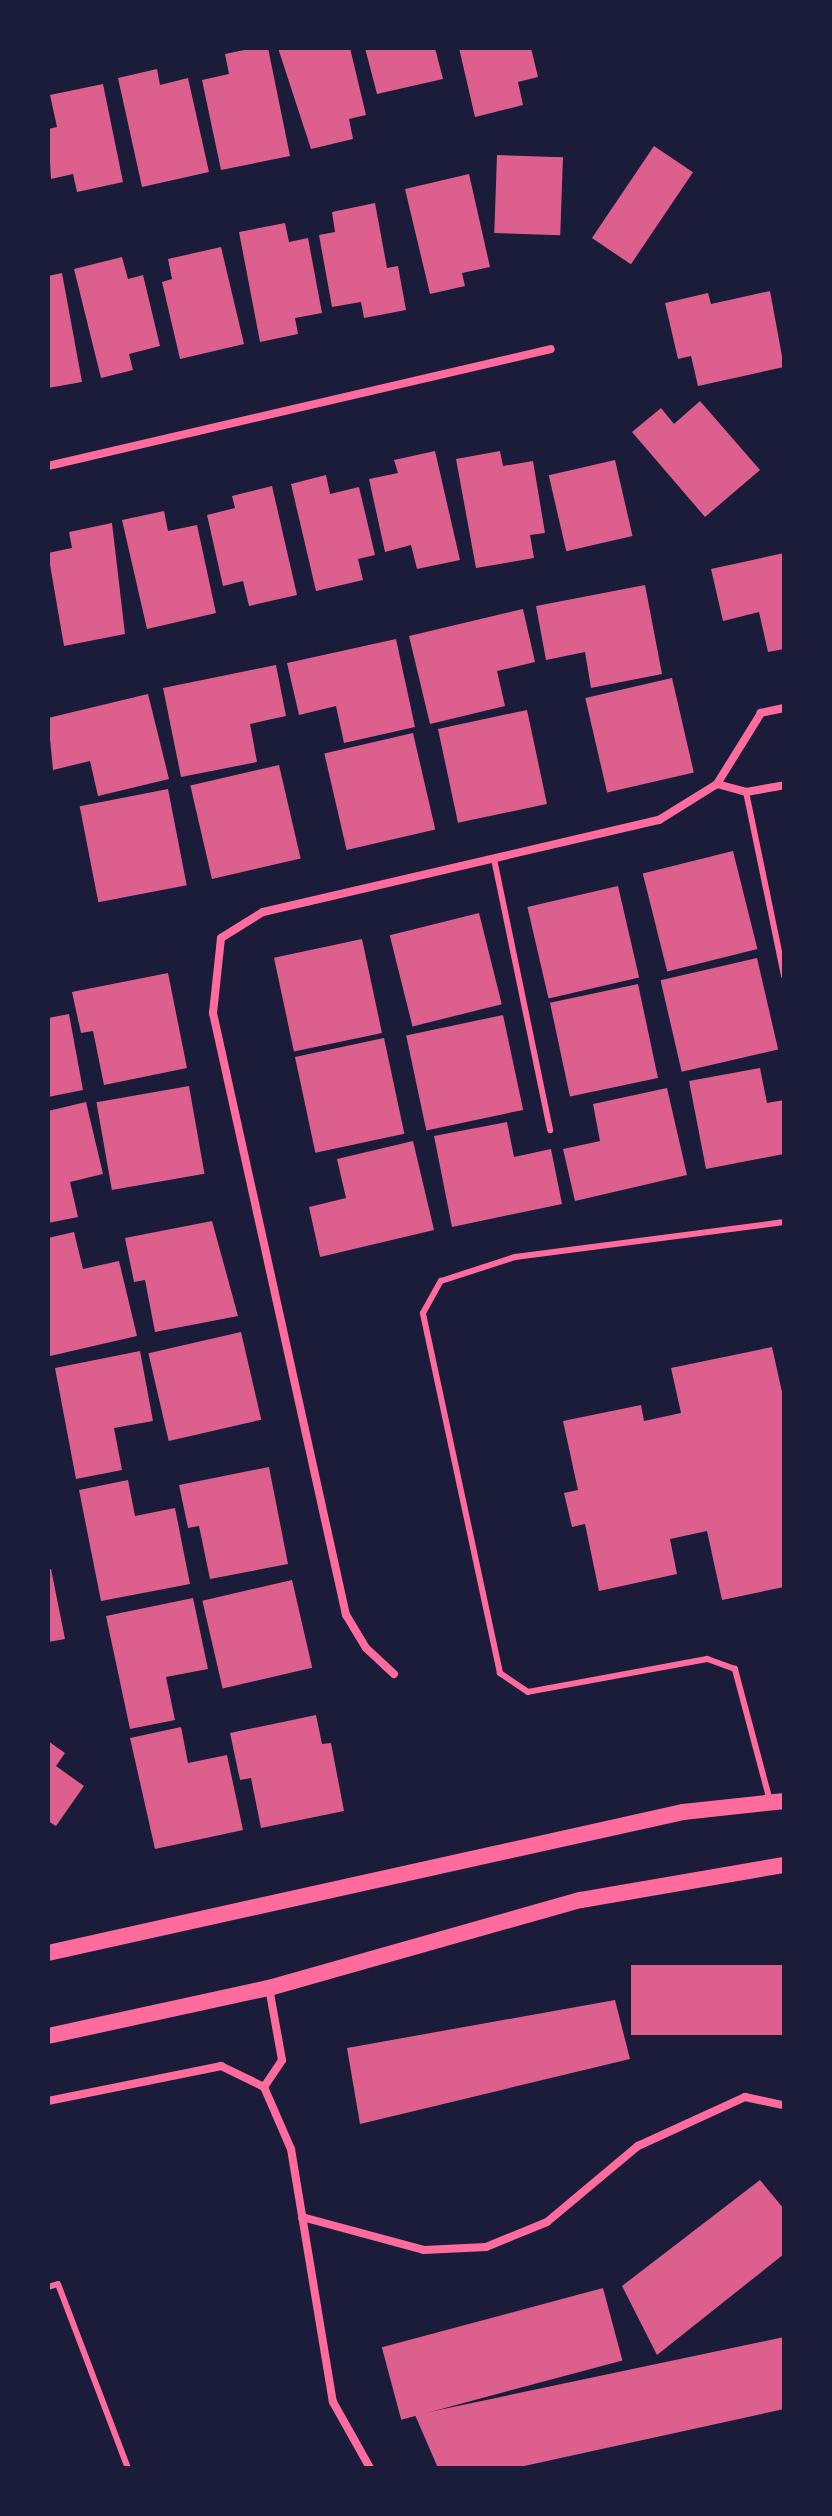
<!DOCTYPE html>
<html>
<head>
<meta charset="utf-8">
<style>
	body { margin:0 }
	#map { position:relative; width:832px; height:2516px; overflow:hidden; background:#1b1b3a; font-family:Lato,sans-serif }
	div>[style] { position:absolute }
	.building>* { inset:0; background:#dd5f8e; transform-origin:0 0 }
	.service>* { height:6px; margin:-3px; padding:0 3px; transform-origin:3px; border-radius:3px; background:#ff6b9d }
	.minor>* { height:8px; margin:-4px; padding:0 4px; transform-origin:4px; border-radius:4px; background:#ff6b9d }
	.secondary>* { height:16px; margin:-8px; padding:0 8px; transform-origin:8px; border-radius:8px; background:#ff6b9d }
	span { translate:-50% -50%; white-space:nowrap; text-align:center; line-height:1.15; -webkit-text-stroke:6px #1b1b3a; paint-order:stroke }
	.frame { position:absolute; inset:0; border:50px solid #1b1b3a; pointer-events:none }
</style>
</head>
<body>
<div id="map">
	<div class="building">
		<i style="clip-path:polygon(254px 48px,268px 48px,290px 156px,221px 170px,202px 80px,229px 74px,225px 54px)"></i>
		<i style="clip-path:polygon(278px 48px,350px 48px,366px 115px,349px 119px,353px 139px,311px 149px)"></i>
		<i style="clip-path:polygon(365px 48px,435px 48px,443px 79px,377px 94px)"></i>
		<i style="clip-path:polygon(459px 48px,531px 48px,538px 77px,518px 82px,523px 105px,475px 117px)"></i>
		<i style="clip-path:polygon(157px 69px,160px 85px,188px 78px,209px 172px,142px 187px,118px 78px)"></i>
		<i style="clip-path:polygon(103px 84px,123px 182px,77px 192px,73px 174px,51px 179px,48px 129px,57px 127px,50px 95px)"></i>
		<i style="left:654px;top:146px;width:47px;height:111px;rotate:34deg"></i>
		<i style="left:497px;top:155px;width:66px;height:78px;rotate:2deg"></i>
		<i style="clip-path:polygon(469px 174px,490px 267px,462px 273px,465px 286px,430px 294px,405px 189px)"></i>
		<i style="clip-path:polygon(375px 203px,387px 268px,398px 266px,406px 310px,364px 318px,361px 302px,332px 307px,319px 235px,335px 232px,332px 212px)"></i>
		<i style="clip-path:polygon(285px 223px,289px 242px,308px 238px,322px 313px,295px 318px,298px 334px,260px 342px,239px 232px)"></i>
		<i style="clip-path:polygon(221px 247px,244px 344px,180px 359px,162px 282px,172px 279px,168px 259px)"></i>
		<i style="clip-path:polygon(122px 257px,128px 279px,143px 275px,160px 346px,129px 354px,133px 370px,101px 378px,74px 269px)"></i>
		<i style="clip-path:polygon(62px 273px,82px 382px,48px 388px,48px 276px)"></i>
		<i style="clip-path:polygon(770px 291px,784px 367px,698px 386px,691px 356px,678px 359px,665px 303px,708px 293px,711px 304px)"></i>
		<i style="clip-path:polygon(700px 401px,760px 470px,705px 517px,632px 432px,661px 408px,674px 424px)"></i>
		<i style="clip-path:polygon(435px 451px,460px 560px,417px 569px,411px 545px,385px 552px,369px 479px,398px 473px,394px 460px)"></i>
		<i style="clip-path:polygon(500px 451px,503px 466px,533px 461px,545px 533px,530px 535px,534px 558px,476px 568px,456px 459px)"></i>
		<i style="left:615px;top:460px;width:78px;height:68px;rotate:77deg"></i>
		<i style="clip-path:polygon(326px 475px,330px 494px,359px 487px,375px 555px,358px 559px,363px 580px,316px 591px,291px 484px)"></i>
		<i style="clip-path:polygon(272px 486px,297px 595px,249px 606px,243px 581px,223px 586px,207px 515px,235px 508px,232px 496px)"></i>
		<i style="clip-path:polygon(164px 511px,168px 531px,197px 525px,216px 613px,147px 629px,122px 520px)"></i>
		<i style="clip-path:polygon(112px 523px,125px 634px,64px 646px,48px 553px,72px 548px,69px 532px)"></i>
		<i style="clip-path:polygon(784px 553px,784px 649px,768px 652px,759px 612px,723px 621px,711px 569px)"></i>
		<i style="clip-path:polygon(645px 585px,662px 674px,591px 688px,585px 652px,546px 660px,536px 606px)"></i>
		<i style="clip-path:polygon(523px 609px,535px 662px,497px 671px,505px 706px,430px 724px,409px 636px)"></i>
		<i style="clip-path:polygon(396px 639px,415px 727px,344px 743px,336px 706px,299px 715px,287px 663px)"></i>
		<i style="clip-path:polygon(276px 665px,286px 716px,250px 724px,257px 762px,181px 777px,163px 688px)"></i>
		<i style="left:672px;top:678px;width:97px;height:89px;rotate:77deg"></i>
		<i style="clip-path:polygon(148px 694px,169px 779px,98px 796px,90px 761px,53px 770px,48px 718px)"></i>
		<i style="left:527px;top:710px;width:96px;height:91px;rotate:78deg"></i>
		<i style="left:413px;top:733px;width:99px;height:91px;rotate:77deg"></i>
		<i style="left:279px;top:765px;width:96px;height:91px;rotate:77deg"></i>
		<i style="left:168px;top:789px;width:98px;height:90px;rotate:79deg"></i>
		<i style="left:733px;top:851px;width:101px;height:93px;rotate:76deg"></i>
		<i style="left:618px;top:886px;width:94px;height:93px;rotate:77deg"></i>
		<i style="left:479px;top:913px;width:94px;height:92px;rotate:76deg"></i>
		<i style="left:362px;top:939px;width:96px;height:90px;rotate:78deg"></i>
		<i style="left:757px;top:958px;width:94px;height:99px;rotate:77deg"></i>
		<i style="clip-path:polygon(168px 973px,187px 1068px,104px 1085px,93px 1031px,81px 1033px,72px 992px)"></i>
		<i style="left:638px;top:984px;width:96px;height:90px;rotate:78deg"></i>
		<i style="clip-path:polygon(69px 1014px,83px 1090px,48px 1097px,48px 1018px)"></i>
		<i style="left:503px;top:1015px;width:97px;height:99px;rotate:78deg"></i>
		<i style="left:384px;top:1038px;width:98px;height:91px;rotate:78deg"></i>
		<i style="clip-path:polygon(760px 1068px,767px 1103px,784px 1100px,784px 1154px,706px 1169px,689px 1081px)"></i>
		<i style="left:189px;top:1086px;width:89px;height:94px;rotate:80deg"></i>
		<i style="clip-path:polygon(667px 1088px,687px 1175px,575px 1201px,563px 1149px,600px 1141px,593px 1104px)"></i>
		<i style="clip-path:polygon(86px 1102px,103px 1174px,70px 1182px,78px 1217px,48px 1223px,48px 1111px)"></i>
		<i style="clip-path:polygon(507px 1122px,514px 1157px,551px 1149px,562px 1204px,452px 1227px,434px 1136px)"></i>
		<i style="clip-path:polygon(413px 1141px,434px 1230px,320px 1257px,309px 1207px,346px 1198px,337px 1159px)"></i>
		<i style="clip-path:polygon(212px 1221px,238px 1316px,155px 1332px,145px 1280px,134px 1282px,125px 1238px)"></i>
		<i style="clip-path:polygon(74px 1232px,83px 1269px,119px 1261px,137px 1336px,50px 1356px,48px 1238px)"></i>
		<i style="left:241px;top:1332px;width:90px;height:95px;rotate:77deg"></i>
		<i style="clip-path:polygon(772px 1347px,784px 1401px,784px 1587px,722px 1600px,707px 1531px,670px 1539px,677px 1574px,599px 1591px,585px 1524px,572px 1527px,564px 1493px,578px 1490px,563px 1421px,641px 1405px,644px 1421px,681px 1413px,671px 1368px)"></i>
		<i style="clip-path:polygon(140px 1351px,153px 1421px,114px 1428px,122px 1470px,76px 1479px,55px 1368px)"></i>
		<i style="clip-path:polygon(269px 1467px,288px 1564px,210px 1579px,199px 1526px,188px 1528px,179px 1485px)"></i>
		<i style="clip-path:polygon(128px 1480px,135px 1516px,175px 1508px,190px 1584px,101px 1601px,79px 1490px)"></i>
		<i style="clip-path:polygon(51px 1569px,65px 1639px,48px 1642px,48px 1570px)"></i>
		<i style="left:292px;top:1580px;width:90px;height:92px;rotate:77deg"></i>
		<i style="clip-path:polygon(193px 1598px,208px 1669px,166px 1677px,175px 1720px,130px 1729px,106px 1616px)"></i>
		<i style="clip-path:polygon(316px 1715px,322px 1744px,331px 1743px,344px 1811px,261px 1828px,251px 1778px,240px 1780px,230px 1733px)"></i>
		<i style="clip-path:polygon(181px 1727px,188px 1763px,227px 1755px,243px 1830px,155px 1849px,130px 1738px)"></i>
		<i style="clip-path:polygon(48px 1741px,65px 1753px,56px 1766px,84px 1786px,56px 1826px,48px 1821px)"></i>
		<i style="left:784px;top:1965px;width:70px;height:153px;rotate:90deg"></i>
		<i style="clip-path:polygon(615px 2000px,630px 2059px,360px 2124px,347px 2048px)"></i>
		<i style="clip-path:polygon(760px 2180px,784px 2209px,784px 2254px,657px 2355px,622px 2286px)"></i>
		<i style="left:603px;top:2288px;width:75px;height:229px;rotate:75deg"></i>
		<i style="clip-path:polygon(784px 2337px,784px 2409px,515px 2468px,438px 2468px,415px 2415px)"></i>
	</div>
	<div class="service">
		<i style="left:746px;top:792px;width:188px;rotate:78.3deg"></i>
		<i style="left:494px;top:859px;width:277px;rotate:78.3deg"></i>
		<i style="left:770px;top:1801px;width:137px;rotate:-104.9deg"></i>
		<i style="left:735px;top:1669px;width:30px;rotate:-160deg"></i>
		<i style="left:707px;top:1659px;width:182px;rotate:169.6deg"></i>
		<i style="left:528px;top:1692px;width:34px;rotate:-146deg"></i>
		<i style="left:500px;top:1673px;width:368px;rotate:-102.1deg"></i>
		<i style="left:423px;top:1313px;width:37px;rotate:-61deg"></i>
		<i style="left:441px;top:1281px;width:78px;rotate:-18deg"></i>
		<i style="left:515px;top:1257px;width:271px;rotate:-7.4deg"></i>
		<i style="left:48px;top:2287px;width:10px;rotate:-17deg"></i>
		<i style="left:58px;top:2284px;width:197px;rotate:69.2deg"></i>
	</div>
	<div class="minor">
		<i style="left:48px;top:466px;width:516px;rotate:-13.09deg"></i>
		<i style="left:784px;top:708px;width:24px;rotate:168deg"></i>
		<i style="left:761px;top:713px;width:84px;rotate:121.8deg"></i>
		<i style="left:717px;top:784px;width:30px;rotate:15deg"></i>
		<i style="left:746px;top:792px;width:39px;rotate:-10deg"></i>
		<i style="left:394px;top:1674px;width:38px;rotate:-137deg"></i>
		<i style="left:366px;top:1648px;width:39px;rotate:-121deg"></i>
		<i style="left:346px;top:1615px;width:617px;rotate:-102.46deg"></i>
		<i style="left:213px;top:1013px;width:75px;rotate:-83.9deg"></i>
		<i style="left:221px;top:938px;width:49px;rotate:-31.8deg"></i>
		<i style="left:263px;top:912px;width:407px;rotate:-13.1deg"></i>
		<i style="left:659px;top:820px;width:68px;rotate:-31.8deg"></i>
		<i style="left:264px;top:2087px;width:68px;rotate:66.5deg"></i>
		<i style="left:291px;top:2149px;width:256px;rotate:80.6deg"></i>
		<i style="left:333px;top:2402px;width:76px;rotate:60.7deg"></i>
		<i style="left:264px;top:2087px;width:32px;rotate:-56deg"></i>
		<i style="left:282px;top:2060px;width:73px;rotate:-100.2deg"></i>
		<i style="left:48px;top:2101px;width:177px;rotate:-11.4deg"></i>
		<i style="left:221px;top:2066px;width:48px;rotate:26deg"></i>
		<i style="left:302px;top:2217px;width:126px;rotate:15.1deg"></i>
		<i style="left:424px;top:2250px;width:62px;rotate:-2.8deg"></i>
		<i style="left:486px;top:2247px;width:66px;rotate:-22.3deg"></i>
		<i style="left:547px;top:2222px;width:119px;rotate:-39.9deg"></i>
		<i style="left:638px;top:2146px;width:118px;rotate:-24.6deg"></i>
		<i style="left:745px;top:2097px;width:40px;rotate:12deg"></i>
	</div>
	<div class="secondary">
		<i style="left:48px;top:1953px;width:650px;rotate:-12.52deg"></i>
		<i style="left:683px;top:1812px;width:102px;rotate:-6.2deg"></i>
		<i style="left:48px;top:2036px;width:226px;rotate:-12.3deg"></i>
		<i style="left:269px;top:1988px;width:324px;rotate:-15.8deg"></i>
		<i style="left:581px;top:1900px;width:206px;rotate:-9.8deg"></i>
	</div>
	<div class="frame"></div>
</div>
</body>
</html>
